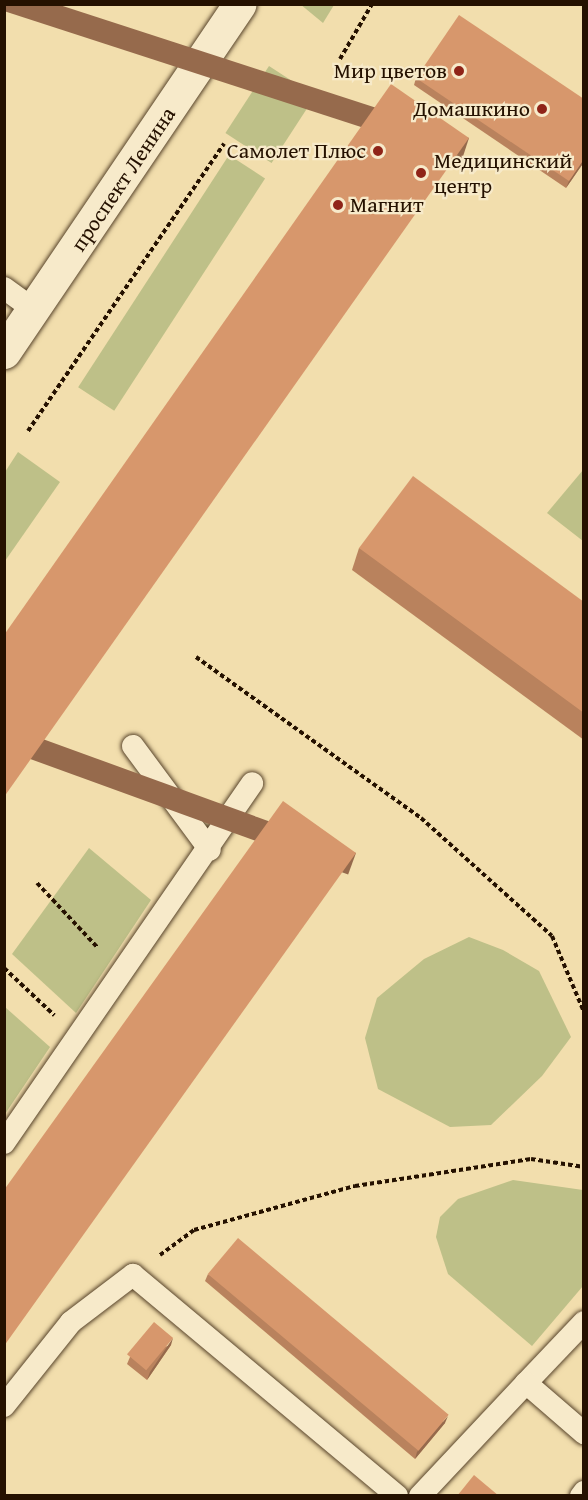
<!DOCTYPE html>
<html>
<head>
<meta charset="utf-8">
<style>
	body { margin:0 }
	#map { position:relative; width:588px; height:1500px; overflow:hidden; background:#f2dead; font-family:"Gentium Book Plus",serif }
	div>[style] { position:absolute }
	.green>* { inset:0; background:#bec088; transform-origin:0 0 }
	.path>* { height:4px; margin-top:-2px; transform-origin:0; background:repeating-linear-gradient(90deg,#251100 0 4.5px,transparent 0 7.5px) }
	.roads { filter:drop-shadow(0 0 2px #58442b) drop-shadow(0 0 2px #58442b) }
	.lane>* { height:22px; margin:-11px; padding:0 11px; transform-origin:11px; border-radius:11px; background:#f7eaca }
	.secondary>* { height:33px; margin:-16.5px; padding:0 16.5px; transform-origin:16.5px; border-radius:16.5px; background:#f7eaca }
	.wall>* { inset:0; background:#b9825d }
	.shaded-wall>* { inset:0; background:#966a4c; transform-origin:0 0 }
	.building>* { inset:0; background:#d7976c; transform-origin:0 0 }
	.dots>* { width:16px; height:16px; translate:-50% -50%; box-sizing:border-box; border:3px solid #f7eaca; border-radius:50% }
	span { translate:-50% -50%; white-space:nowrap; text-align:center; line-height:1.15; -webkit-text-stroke:4.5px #f7eaca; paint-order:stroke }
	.poi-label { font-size:22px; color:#251100 }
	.right { translate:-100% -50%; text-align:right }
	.left { translate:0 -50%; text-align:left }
	.street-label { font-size:22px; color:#251100 }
	.frame { position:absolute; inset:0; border:6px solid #251100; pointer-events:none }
</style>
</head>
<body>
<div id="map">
	<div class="green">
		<i style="clip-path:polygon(300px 4px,334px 4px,334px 5px,323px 23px)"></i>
		<i style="left:269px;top:66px;width:55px;height:80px;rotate:33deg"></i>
		<i style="left:229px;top:155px;width:43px;height:277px;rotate:33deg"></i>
		<i style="clip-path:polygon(18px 452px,60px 482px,5px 561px,5px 472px)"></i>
		<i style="clip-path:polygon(583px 470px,583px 541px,547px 513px)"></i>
		<i style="clip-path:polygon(89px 848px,151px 900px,76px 1013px,12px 954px)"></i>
		<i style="clip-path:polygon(469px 937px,503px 950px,539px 971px,571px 1037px,542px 1076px,491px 1125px,450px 1127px,378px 1089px,365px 1038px,377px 998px,424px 959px)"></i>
		<i style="clip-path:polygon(5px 1007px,50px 1047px,5px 1114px)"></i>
		<i style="clip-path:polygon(513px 1180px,583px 1190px,583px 1286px,532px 1346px,448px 1274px,436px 1237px,440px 1217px,458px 1199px)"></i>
	</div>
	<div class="path">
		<i style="left:340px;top:59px;width:64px;rotate:-59.8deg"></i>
		<i style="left:28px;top:431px;width:348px;rotate:-55.7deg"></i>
		<i style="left:196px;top:657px;width:277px;rotate:35.6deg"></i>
		<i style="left:421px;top:818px;width:176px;rotate:42deg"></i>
		<i style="left:552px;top:936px;width:82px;rotate:67.2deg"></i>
		<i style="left:37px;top:883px;width:89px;rotate:46.8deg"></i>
		<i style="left:4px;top:968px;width:69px;rotate:43.2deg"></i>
		<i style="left:160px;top:1255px;width:42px;rotate:-36.3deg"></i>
		<i style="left:194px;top:1230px;width:167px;rotate:-15.3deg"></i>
		<i style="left:355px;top:1186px;width:178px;rotate:-8.7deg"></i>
		<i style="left:531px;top:1159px;width:54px;rotate:8.6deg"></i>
	</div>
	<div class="roads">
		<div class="lane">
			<i style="left:4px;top:288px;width:37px;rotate:36deg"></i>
			<i style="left:133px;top:746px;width:129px;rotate:53.5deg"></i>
			<i style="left:4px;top:1143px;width:437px;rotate:-55.4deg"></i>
			<i style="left:526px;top:1383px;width:84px;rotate:-46.4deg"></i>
			<i style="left:4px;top:1406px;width:107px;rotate:-51.4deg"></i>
			<i style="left:71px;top:1322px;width:78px;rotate:-37.2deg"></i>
			<i style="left:133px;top:1275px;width:344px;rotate:39.9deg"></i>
			<i style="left:420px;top:1496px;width:155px;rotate:-46.8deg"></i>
			<i style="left:526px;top:1383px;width:77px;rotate:40.8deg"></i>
			<i style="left:581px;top:1496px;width:5px;rotate:-53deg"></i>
		</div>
		<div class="secondary">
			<i style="left:4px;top:352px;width:420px;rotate:-55.9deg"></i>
		</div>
	</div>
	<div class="wall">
		<i style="clip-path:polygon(416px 78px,584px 99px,584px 162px,566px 188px,414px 85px)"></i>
		<i style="clip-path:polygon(359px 548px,584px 602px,584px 740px,352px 570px)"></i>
		<i style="clip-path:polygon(208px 1274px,445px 1423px,415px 1459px,205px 1281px)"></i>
		<i style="clip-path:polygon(171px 1345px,147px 1380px,127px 1364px,130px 1357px)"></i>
	</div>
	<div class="shaded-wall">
		<i style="left:469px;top:138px;width:23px;height:807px;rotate:108deg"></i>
		<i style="clip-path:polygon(584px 159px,584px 162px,566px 188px,569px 181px)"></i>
		<i style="left:356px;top:853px;width:23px;height:606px;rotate:110deg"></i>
		<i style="clip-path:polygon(173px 1338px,171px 1345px,147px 1380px,150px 1372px)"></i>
		<i style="clip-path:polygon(448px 1416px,445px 1423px,415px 1459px,417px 1452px)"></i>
	</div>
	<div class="building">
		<i style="clip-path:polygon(459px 15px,584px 99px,584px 159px,569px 181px,416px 78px)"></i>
		<i style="clip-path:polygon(391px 84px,469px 138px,4px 797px,4px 635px)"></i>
		<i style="clip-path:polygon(413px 476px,584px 602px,584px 713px,359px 548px)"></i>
		<i style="clip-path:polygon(283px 801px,356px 853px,4px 1346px,4px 1190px)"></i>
		<i style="left:238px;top:1238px;width:275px;height:47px;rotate:40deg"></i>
		<i style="left:154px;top:1322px;width:25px;height:42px;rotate:40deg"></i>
		<i style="clip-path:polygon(474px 1475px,499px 1496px,457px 1496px)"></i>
	</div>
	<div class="dots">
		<i style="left:459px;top:71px;background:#8f2418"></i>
		<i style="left:542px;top:109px;background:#8f2418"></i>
		<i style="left:378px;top:151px;background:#8f2418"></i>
		<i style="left:421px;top:173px;background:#8f2418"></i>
		<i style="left:338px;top:205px;background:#8f2418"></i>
	</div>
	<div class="poi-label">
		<span class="right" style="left:447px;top:71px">Мир цветов</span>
		<span class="right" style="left:530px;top:109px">Домашкино</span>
		<span class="right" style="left:366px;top:151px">Самолет Плюс</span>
		<span class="left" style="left:434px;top:173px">Медицинский<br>центр</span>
		<span class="left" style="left:350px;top:205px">Магнит</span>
	</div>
	<div class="street-label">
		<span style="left:123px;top:179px;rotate:-56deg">проспект Ленина</span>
	</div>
	<div class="frame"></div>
</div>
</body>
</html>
